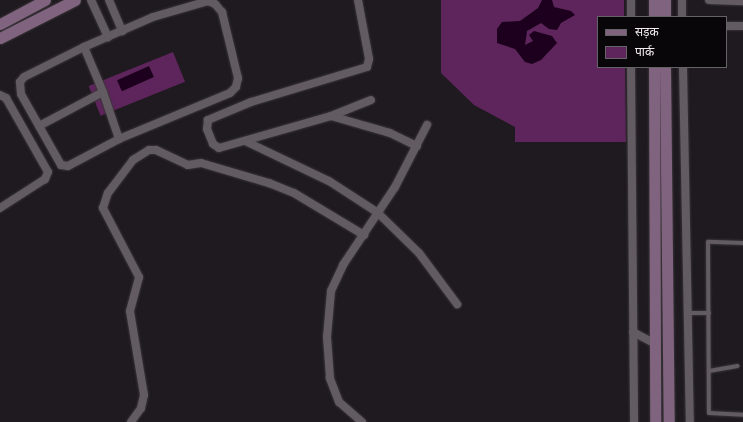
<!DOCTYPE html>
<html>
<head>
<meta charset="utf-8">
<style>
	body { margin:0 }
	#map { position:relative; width:743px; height:422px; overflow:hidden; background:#1f1a1f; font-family:Montserrat,"Noto Sans Devanagari",sans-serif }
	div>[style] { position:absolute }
	.green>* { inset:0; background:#5e255c; transform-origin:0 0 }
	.water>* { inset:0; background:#1d001d; transform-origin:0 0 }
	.roads { filter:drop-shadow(0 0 1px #383438) drop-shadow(0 0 1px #383438) }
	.lane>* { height:4px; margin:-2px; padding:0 2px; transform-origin:2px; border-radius:2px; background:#625b61 }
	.street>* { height:8px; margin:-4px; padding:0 4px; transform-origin:4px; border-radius:4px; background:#625b61 }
	.secondary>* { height:11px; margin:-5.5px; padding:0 5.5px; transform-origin:5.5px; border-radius:5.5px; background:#80637e }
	span { translate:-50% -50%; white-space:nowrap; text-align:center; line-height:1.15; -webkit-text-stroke:3.5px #080608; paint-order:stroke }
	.legend { position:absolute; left:597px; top:16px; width:130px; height:52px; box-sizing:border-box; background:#080608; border:1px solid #666366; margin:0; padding:5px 7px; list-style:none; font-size:12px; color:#f2eef2 }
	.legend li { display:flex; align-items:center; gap:8px; height:20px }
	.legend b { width:20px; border:1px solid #666366 }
</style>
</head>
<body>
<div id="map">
	<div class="green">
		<i style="clip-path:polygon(441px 0,624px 0,624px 17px,598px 17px,598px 67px,625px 67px,626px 142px,515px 142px,515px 127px,474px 105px,441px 73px)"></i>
		<i style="left:173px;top:52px;width:32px;height:91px;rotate:68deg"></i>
	</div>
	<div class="water">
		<i style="clip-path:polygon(542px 0,552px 0,554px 7px,571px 11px,575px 15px,561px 23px,557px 30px,549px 29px,541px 23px,527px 31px,525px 45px,533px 41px,529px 35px,534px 31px,552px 36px,557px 43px,541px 60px,532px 64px,525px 62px,515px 49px,497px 43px,497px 29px,502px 22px,520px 21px,538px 8px)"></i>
		<i style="left:149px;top:66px;width:12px;height:35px;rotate:66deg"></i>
	</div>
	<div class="roads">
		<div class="lane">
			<i style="left:743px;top:243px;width:35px;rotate:-178deg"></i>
			<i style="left:708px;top:242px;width:171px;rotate:89.7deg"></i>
			<i style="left:709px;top:413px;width:34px;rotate:3deg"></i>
			<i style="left:688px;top:313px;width:21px"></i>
			<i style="left:709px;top:371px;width:29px;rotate:-10deg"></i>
		</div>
		<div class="street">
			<i style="left:91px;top:0;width:41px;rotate:65.3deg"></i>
			<i style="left:109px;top:0;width:34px;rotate:67deg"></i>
			<i style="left:358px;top:0;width:60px;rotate:79.4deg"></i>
			<i style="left:369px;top:59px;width:8px;rotate:104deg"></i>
			<i style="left:367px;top:67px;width:121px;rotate:163.2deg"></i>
			<i style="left:251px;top:102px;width:47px;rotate:157.3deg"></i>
			<i style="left:208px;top:120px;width:9px;rotate:96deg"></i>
			<i style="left:207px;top:129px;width:16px;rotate:68deg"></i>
			<i style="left:213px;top:144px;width:7px;rotate:34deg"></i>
			<i style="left:219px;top:148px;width:116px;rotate:-15.9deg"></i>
			<i style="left:331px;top:116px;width:43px;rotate:-21.8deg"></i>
			<i style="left:631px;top:0;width:17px;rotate:90deg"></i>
			<i style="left:682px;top:0;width:17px;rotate:90deg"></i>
			<i style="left:709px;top:0;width:34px;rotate:2deg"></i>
			<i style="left:208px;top:1px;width:8px;rotate:23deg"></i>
			<i style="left:215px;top:4px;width:11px;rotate:49deg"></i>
			<i style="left:222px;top:12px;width:68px;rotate:76.4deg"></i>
			<i style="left:238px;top:78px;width:9px;rotate:103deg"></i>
			<i style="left:236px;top:87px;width:8px;rotate:135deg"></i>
			<i style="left:230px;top:93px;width:120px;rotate:157.5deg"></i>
			<i style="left:119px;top:139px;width:58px;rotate:152.1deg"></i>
			<i style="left:68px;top:166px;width:7px;rotate:-172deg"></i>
			<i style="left:61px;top:165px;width:81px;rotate:-119.4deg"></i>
			<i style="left:21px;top:94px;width:12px;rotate:-95deg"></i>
			<i style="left:20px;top:82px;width:6px;rotate:-51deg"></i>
			<i style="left:24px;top:77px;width:67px;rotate:-26.6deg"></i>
			<i style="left:84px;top:47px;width:75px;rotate:-23.5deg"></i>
			<i style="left:153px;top:17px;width:57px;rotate:-16.2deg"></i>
			<i style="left:726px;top:26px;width:17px"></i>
			<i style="left:84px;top:47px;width:49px;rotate:67.1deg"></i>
			<i style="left:631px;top:67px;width:355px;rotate:89.5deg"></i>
			<i style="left:683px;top:67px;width:355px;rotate:88.9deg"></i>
			<i style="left:0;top:95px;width:7px;rotate:27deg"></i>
			<i style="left:6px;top:98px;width:85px;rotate:60.4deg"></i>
			<i style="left:48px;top:172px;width:8px;rotate:113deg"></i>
			<i style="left:45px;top:179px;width:54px;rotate:147.2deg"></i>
			<i style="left:331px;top:116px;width:61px;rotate:16.1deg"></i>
			<i style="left:390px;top:133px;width:30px;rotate:26deg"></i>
			<i style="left:39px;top:126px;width:72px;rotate:-28deg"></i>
			<i style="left:103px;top:92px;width:50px;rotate:71.2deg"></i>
			<i style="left:245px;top:141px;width:93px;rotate:25.5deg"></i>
			<i style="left:329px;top:181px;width:59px;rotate:33.1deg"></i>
			<i style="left:378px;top:213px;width:57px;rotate:44.3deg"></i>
			<i style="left:419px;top:253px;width:64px;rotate:53.3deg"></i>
			<i style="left:633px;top:332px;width:24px;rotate:28deg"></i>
			<i style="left:131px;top:422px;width:17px;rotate:-54deg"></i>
			<i style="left:141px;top:408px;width:13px;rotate:-77deg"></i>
			<i style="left:144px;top:395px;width:85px;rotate:-99.5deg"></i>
			<i style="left:130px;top:311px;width:35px;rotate:-75deg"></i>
			<i style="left:139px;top:277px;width:78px;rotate:-117.6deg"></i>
			<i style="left:103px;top:208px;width:16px;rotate:-72deg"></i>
			<i style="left:108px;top:193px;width:41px;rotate:-52.9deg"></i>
			<i style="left:133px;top:160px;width:19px;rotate:-32deg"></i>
			<i style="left:149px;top:150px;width:7px"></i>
			<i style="left:156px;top:150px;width:35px;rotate:25deg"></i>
			<i style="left:188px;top:165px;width:13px;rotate:-9deg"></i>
			<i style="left:201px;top:163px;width:71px;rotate:16.4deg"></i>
			<i style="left:269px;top:183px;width:27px;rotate:22deg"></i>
			<i style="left:294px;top:193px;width:82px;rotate:31deg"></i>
			<i style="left:362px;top:422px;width:30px;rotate:-139deg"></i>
			<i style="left:339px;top:402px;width:26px;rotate:-111deg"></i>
			<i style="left:330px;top:378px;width:41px;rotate:-94.2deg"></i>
			<i style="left:327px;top:337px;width:46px;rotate:-85deg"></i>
			<i style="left:331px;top:291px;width:29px;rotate:-65deg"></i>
			<i style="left:343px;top:265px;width:94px;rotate:-56.3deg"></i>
			<i style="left:395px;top:187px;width:70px;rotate:-62.7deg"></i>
		</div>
		<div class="secondary">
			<i style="left:654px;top:0;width:17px;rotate:90deg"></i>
			<i style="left:665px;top:0;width:17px;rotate:90deg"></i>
			<i style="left:0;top:24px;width:51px;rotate:-28.1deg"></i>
			<i style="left:0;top:38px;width:84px;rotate:-26.9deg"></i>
			<i style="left:654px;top:67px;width:355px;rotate:89.8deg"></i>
			<i style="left:665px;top:67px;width:355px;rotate:89.4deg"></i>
		</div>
	</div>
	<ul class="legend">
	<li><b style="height:5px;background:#80637e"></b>सड़क</li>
	<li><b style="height:11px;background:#5e255c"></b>पार्क</li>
	</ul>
</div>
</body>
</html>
